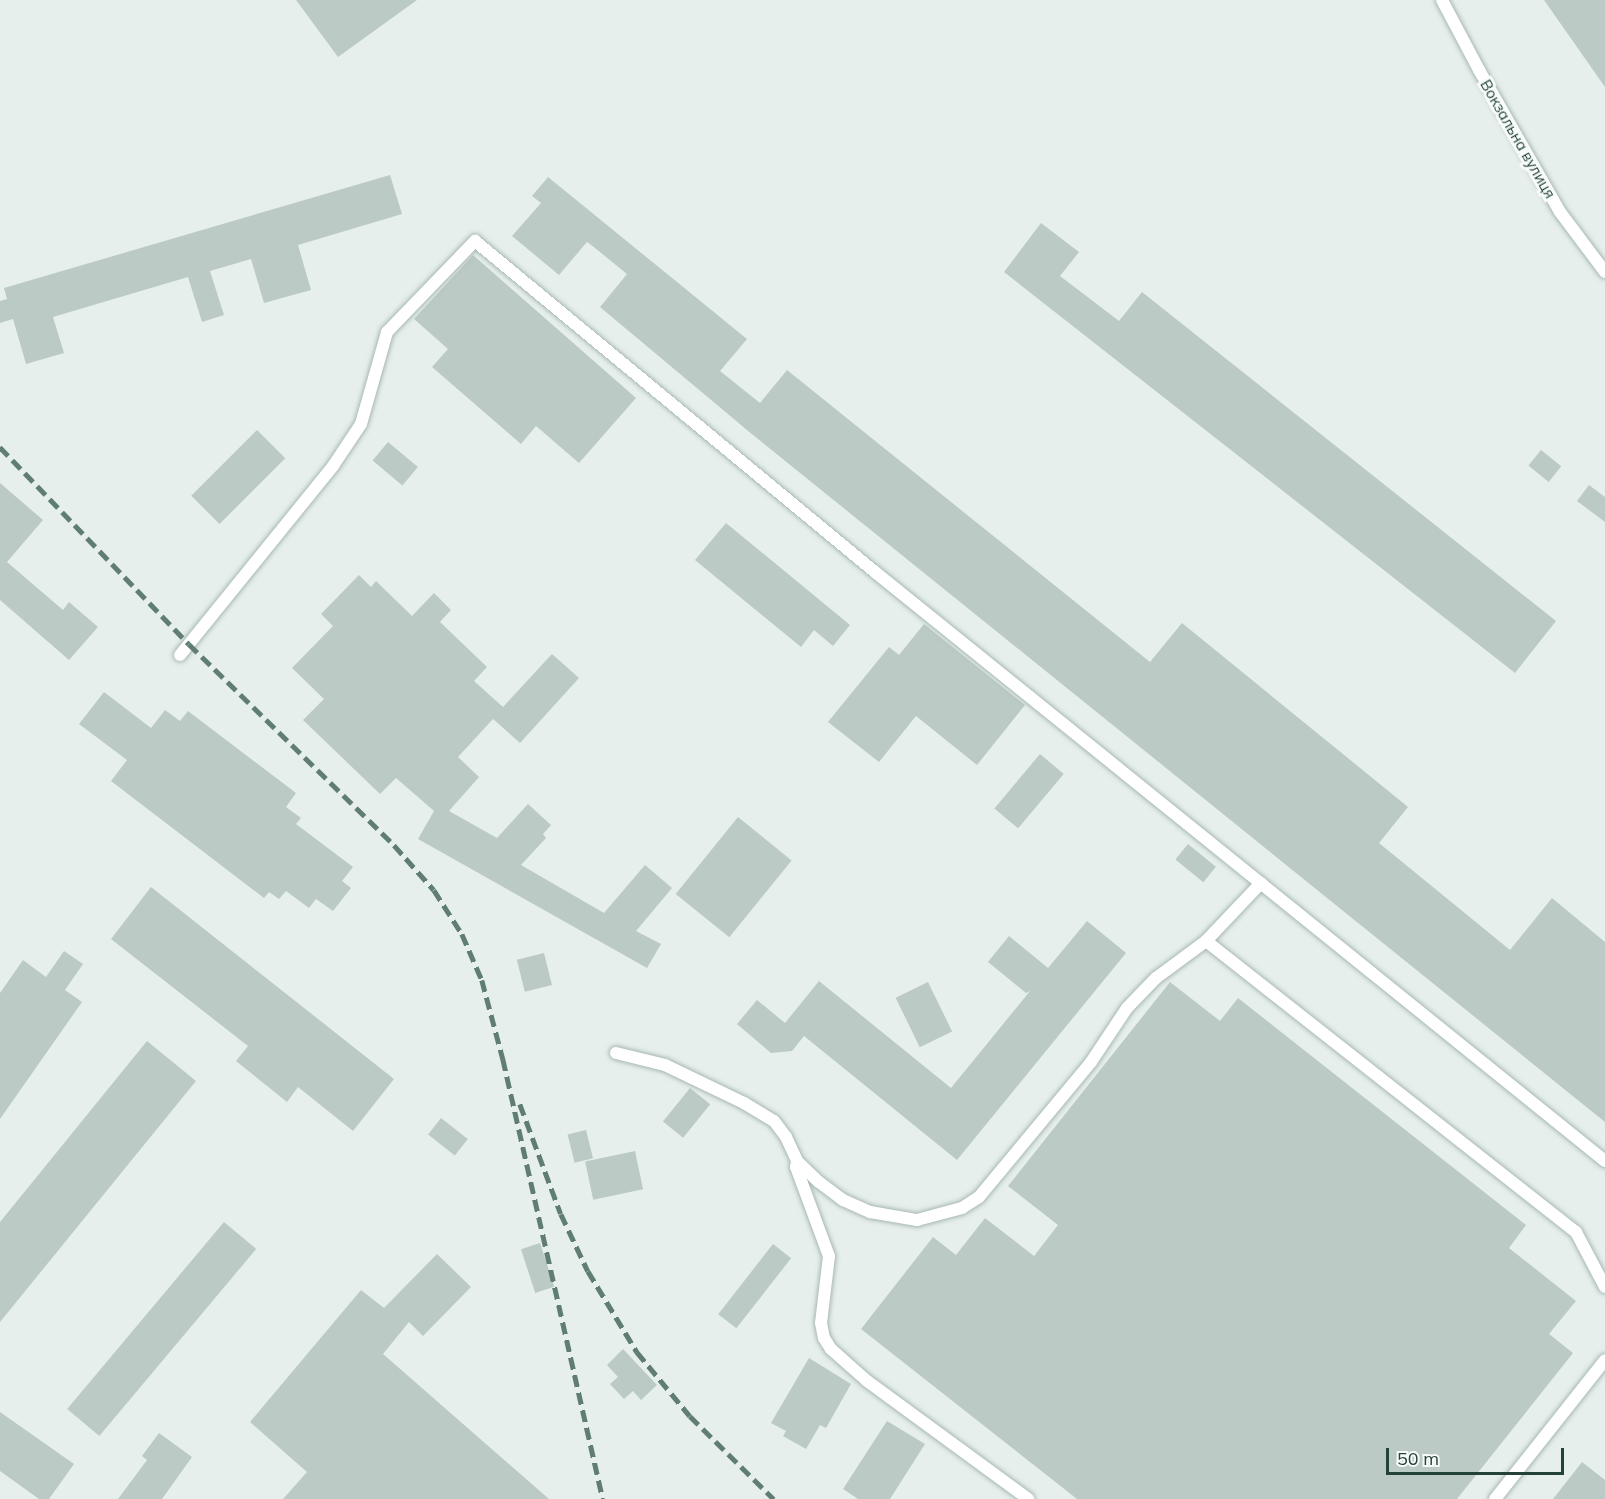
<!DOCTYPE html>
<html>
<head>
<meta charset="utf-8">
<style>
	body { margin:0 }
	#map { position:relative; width:1605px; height:1499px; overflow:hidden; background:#e6efeb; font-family:Mulish,sans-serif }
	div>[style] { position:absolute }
	.building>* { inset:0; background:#bbcac4; transform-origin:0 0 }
	.roads { filter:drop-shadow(0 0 2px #a8b8b2) drop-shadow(0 0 2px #a8b8b2) }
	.service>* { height:12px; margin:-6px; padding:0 6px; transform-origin:6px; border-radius:6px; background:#fff }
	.rail>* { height:4.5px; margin-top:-2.25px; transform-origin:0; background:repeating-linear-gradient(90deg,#5f7d75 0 12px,transparent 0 18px) }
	span { translate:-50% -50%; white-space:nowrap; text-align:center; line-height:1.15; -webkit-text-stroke:6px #f7fbf9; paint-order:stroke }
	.street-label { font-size:15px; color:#24423a }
	.scale { position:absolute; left:1386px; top:1448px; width:178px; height:27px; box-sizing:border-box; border:3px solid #24423a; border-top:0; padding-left:8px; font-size:18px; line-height:21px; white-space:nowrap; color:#24423a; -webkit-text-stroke:4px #f7fbf9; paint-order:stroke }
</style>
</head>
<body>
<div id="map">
	<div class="building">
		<i style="clip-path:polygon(296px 0,417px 0,338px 57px)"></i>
		<i style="clip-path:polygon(1544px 0,1605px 0,1605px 87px)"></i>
		<i style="clip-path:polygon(390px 175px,402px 214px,298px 245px,311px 290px,264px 303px,251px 259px,210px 271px,224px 315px,202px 322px,188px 277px,53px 317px,64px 353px,26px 364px,13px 319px,0 323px,0 301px,7px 299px,4px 288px)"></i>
		<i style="clip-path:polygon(548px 177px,747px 339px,720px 371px,760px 403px,787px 370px,1150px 662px,1182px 623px,1408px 807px,1379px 843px,1510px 950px,1552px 898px,1605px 942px,1605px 1122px,753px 435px,600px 307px,627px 274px,590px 244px,587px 242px,559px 275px,512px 236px,541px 203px,532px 196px)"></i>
		<i style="clip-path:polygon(1041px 223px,1079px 252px,1060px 276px,1119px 321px,1142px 292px,1556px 621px,1515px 673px,1004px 272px)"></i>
		<i style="clip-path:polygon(473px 255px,636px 398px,579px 463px,536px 426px,521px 444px,432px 367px,448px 349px,414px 319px)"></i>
		<i style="left:257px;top:430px;width:40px;height:93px;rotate:45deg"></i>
		<i style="left:388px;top:442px;width:39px;height:24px;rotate:40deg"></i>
		<i style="left:1541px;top:450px;width:26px;height:20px;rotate:39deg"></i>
		<i style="clip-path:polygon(0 483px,43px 520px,7px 562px,63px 610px,69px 602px,98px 627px,69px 660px,0 600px)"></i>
		<i style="clip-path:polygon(1589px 485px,1605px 497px,1605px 522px,1577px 501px)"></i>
		<i style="clip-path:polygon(726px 523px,850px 625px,833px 646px,814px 630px,801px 647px,695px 560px)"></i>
		<i style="clip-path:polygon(359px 575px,371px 587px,376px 581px,412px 616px,434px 593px,451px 610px,440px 622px,487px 667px,474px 681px,503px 707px,552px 654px,579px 678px,520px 743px,493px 719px,458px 757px,479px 777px,449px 811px,497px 838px,528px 804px,551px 825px,543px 834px,546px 838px,521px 865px,604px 913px,645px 865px,672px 888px,636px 931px,661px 944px,647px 968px,418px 839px,434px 811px,396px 778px,380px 794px,303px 720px,324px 699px,292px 668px,333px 626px,321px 614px)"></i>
		<i style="clip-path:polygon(924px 624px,1025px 705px,977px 765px,916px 716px,879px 762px,828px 722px,889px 647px,899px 655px)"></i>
		<i style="clip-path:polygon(104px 692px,151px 728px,165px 710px,180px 721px,188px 711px,296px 793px,286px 807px,301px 818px,296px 824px,353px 867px,342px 881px,351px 888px,333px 911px,316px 899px,309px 908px,286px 891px,279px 899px,269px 892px,264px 898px,111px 781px,127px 760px,79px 724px)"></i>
		<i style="left:1040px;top:754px;width:31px;height:71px;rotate:40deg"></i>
		<i style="left:738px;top:817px;width:69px;height:99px;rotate:39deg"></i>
		<i style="left:1188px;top:844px;width:36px;height:20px;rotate:39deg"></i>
		<i style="clip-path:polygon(151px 887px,394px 1079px,353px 1131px,298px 1087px,287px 1102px,236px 1061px,248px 1046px,111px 939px)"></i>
		<i style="clip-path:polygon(1087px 921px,1126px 953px,957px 1160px,804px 1036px,792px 1051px,771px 1053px,737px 1024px,757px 1000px,785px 1023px,819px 981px,951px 1088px,1030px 991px,1026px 993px,988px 962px,1009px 936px,1048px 968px)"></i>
		<i style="clip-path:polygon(64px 951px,83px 964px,65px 990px,82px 1002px,0 1119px,0 993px,23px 960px,46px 977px)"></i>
		<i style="left:544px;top:953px;width:33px;height:28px;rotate:76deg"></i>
		<i style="left:928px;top:982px;width:55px;height:36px;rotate:64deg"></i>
		<i style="clip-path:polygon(1170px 982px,1220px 1021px,1238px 998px,1526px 1225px,1509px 1248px,1576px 1301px,1549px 1334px,1573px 1353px,1457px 1499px,1077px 1499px,861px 1329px,933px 1237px,956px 1255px,985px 1218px,1034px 1256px,1058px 1225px,1008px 1186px)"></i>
		<i style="clip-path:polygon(147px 1041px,196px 1081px,0 1322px,0 1222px)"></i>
		<i style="left:690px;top:1088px;width:26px;height:43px;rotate:39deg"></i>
		<i style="left:441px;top:1118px;width:34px;height:21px;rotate:38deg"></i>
		<i style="left:586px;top:1130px;width:29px;height:19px;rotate:76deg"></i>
		<i style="left:635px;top:1151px;width:39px;height:51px;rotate:78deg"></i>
		<i style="left:224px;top:1222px;width:42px;height:244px;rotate:40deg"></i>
		<i style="left:540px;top:1243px;width:46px;height:20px;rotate:72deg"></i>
		<i style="left:773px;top:1244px;width:23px;height:89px;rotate:38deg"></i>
		<i style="clip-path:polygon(437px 1254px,471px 1287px,423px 1336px,409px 1322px,383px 1354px,549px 1499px,283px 1499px,307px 1472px,250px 1422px,361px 1290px,384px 1308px)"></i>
		<i style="clip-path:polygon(623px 1349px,657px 1385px,641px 1400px,633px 1391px,624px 1399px,610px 1384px,618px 1377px,607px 1365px)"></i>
		<i style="clip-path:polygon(809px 1358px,851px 1384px,826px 1428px,820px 1425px,806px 1449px,783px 1436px,786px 1431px,771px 1423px)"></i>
		<i style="clip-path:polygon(0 1412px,74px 1464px,49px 1499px,39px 1499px,0 1471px)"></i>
		<i style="clip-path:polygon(887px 1421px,925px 1444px,890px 1499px,858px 1499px,843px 1489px)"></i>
		<i style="clip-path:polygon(159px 1433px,192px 1457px,162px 1499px,118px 1499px,147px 1460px,142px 1456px)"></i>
		<i style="clip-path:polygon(1582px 1462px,1605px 1480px,1605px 1499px,1553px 1499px)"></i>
	</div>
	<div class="roads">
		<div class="service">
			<i style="left:1442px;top:0;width:79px;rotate:62.1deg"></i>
			<i style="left:1479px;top:70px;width:163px;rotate:60.3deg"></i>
			<i style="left:1560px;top:212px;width:75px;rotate:53.1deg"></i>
			<i style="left:180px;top:655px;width:243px;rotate:-51deg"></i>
			<i style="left:333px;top:466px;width:50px;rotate:-56.3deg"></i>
			<i style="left:361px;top:424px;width:96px;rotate:-74.2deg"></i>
			<i style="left:387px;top:332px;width:127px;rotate:-46deg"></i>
			<i style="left:475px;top:241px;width:519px;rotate:39.61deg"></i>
			<i style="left:875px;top:572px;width:938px;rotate:38.9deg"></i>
			<i style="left:1206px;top:941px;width:80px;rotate:-46.5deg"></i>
			<i style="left:616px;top:1053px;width:50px;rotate:13.8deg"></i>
			<i style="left:665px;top:1065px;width:88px;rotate:25.7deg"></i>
			<i style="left:744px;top:1103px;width:35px;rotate:31deg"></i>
			<i style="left:774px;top:1121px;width:20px;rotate:53deg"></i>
			<i style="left:786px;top:1137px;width:26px;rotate:65deg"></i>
			<i style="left:797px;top:1161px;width:6px;rotate:99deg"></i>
			<i style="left:796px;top:1167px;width:95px;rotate:69.7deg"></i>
			<i style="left:829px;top:1256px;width:67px;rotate:96.8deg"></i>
			<i style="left:821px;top:1323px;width:15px;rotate:79deg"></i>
			<i style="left:824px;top:1338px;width:13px;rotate:58deg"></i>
			<i style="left:831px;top:1349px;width:48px;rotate:41.6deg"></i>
			<i style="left:867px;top:1381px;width:200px;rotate:36.2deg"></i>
			<i style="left:797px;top:1161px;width:30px;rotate:44deg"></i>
			<i style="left:819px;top:1182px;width:30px;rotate:37deg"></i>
			<i style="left:843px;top:1200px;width:30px;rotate:24deg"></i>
			<i style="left:870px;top:1212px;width:48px;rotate:9.7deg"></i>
			<i style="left:917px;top:1220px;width:47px;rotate:-14.9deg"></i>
			<i style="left:962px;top:1208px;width:20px;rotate:-33deg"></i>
			<i style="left:979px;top:1197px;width:175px;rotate:-50.3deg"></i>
			<i style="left:1091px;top:1062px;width:65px;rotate:-56.3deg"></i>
			<i style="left:1127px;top:1008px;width:42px;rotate:-46deg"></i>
			<i style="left:1156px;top:978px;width:62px;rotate:-36.5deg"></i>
			<i style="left:1206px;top:941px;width:471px;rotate:38.2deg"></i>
			<i style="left:1576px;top:1232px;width:62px;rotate:62.2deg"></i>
			<i style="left:1495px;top:1499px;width:177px;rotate:-51.6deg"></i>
		</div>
	</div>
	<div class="rail">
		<i style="left:0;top:447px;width:273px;rotate:46.2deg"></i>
		<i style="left:189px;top:644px;width:287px;rotate:44.4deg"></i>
		<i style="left:394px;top:845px;width:60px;rotate:48.4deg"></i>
		<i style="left:434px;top:890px;width:52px;rotate:57.5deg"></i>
		<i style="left:462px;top:934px;width:50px;rotate:66.5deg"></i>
		<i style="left:482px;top:980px;width:82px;rotate:75.1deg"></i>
		<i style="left:503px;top:1059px;width:451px;rotate:77.2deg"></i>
		<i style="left:520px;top:1104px;width:117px;rotate:69.6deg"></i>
		<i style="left:561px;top:1214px;width:63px;rotate:64.7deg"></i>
		<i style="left:588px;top:1271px;width:95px;rotate:58.8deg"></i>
		<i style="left:637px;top:1352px;width:83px;rotate:50.4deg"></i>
		<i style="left:690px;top:1416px;width:118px;rotate:44.7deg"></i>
	</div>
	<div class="street-label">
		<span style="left:1518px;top:139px;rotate:60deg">Вокзальна вулиця</span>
	</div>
	<div class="scale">50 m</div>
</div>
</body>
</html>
